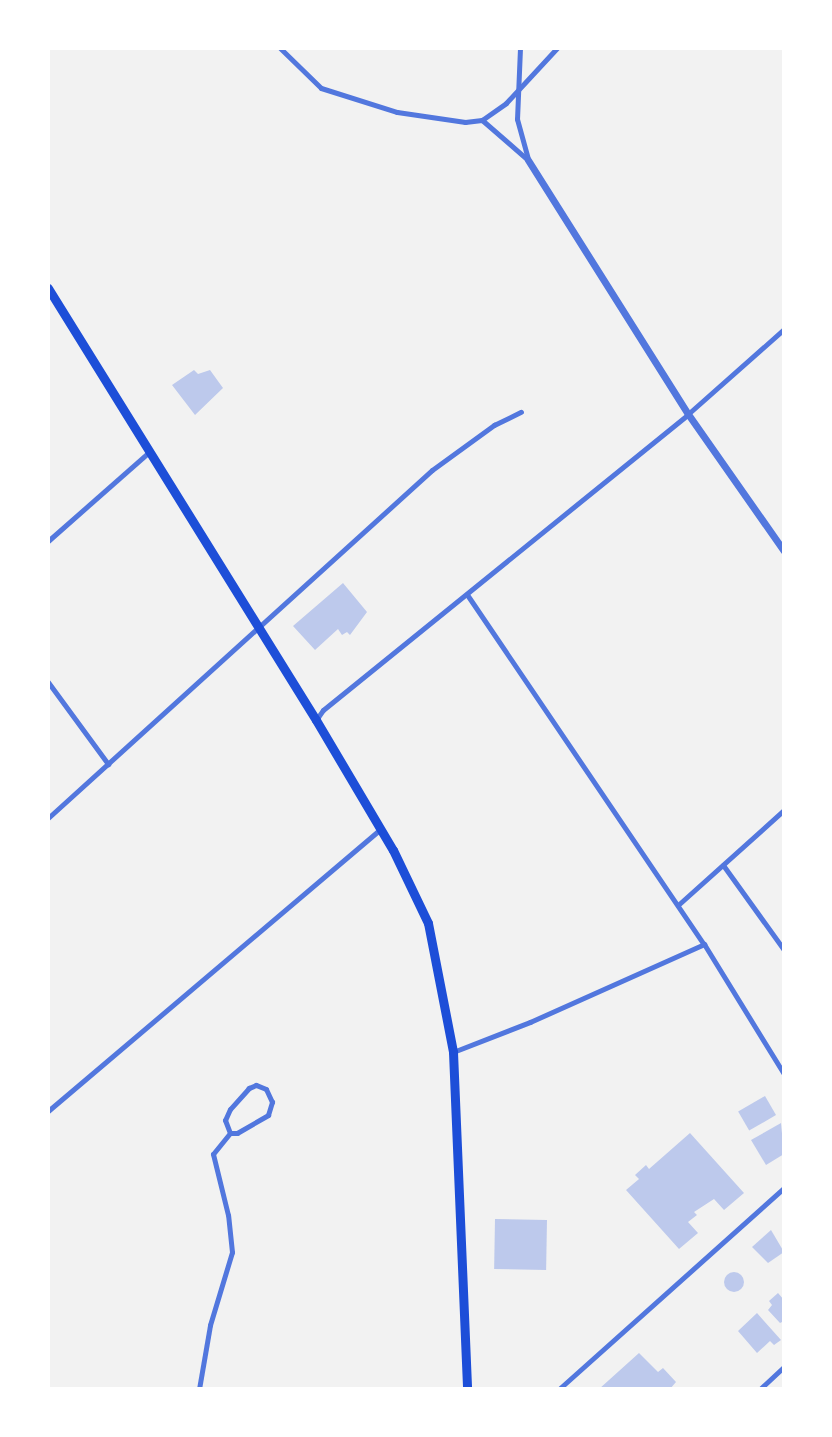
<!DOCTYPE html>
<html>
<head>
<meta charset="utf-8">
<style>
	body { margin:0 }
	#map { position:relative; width:832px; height:1437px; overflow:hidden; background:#f2f2f2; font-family:"Work Sans",sans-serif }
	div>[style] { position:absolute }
	.building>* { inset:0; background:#bdc9ec; transform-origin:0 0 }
	.round { border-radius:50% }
	.minor>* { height:5px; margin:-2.5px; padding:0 2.5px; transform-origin:2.5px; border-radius:2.5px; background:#5277de }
	.tertiary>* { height:7px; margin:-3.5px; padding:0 3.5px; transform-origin:3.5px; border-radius:3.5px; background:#5277de }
	.trunk>* { height:9px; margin:-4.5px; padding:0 4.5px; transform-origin:4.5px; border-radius:4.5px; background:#1d4ed8 }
	span { translate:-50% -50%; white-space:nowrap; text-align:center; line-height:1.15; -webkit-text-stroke:6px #fff; paint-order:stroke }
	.frame { position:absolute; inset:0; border:50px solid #fff; pointer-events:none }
</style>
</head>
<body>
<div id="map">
	<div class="building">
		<i style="clip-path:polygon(194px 370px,198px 374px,210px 370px,223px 388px,195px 415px,172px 385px)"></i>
		<i style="clip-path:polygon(343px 583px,367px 612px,350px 635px,347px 632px,342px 635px,338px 629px,315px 650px,293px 626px)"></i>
		<i style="left:765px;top:1096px;width:22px;height:31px;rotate:60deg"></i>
		<i style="clip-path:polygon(781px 1123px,784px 1154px,766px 1165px,751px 1140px)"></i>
		<i style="clip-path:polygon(690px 1133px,744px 1193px,724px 1210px,714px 1199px,694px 1212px,697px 1215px,688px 1222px,698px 1233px,679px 1249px,626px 1190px,639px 1179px,635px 1175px,646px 1165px,649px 1169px)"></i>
		<i style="left:495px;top:1219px;width:52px;height:50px;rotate:1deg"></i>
		<i style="clip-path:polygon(771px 1230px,784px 1252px,768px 1263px,752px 1247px)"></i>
		<i class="round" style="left:724px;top:1272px;width:20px;height:20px"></i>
		<i style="clip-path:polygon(778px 1293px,784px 1300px,784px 1321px,780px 1323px,768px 1310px,772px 1305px,769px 1301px)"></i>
		<i style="clip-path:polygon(757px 1313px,781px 1340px,774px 1345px,770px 1341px,757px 1353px,738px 1331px)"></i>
		<i style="clip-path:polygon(639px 1353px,658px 1372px,663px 1368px,676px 1382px,670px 1389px,599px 1389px)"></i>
	</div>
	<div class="minor">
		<i style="left:280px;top:48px;width:57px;rotate:44.3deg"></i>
		<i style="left:321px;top:88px;width:80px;rotate:17.5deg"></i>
		<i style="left:397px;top:112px;width:69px;rotate:8.4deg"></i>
		<i style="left:465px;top:122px;width:17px;rotate:-7deg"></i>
		<i style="left:482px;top:120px;width:61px;rotate:41deg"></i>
		<i style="left:520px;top:48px;width:71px;rotate:92.4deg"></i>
		<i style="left:517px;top:119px;width:41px;rotate:74.6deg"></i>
		<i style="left:482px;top:120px;width:29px;rotate:-35deg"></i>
		<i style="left:506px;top:103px;width:75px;rotate:-47.2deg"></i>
		<i style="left:48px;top:541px;width:136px;rotate:-41.4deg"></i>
		<i style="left:468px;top:596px;width:420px;rotate:55.9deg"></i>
		<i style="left:704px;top:944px;width:153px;rotate:58.4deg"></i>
		<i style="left:48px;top:682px;width:102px;rotate:53.8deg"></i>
		<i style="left:316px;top:720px;width:12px;rotate:-55deg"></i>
		<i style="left:323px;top:710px;width:470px;rotate:-39deg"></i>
		<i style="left:688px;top:414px;width:128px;rotate:-41.5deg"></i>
		<i style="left:48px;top:818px;width:518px;rotate:-42.18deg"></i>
		<i style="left:432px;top:470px;width:77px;rotate:-36deg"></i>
		<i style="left:494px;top:425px;width:30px;rotate:-26deg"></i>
		<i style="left:723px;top:865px;width:105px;rotate:54.3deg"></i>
		<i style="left:678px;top:905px;width:142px;rotate:-41.9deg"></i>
		<i style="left:453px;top:1052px;width:83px;rotate:-21.3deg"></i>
		<i style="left:530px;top:1022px;width:191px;rotate:-24.1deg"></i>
		<i style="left:48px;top:1111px;width:436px;rotate:-40.3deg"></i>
		<i style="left:199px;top:1389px;width:65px;rotate:-80.2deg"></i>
		<i style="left:210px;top:1325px;width:76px;rotate:-73.2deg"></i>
		<i style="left:232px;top:1252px;width:37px;rotate:-96deg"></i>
		<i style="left:228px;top:1215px;width:63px;rotate:-103.8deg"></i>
		<i style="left:213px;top:1154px;width:27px;rotate:-51deg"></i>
		<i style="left:230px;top:1133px;width:7px"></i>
		<i style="left:237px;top:1133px;width:36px;rotate:-30deg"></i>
		<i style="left:268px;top:1115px;width:14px;rotate:-73deg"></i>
		<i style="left:272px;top:1102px;width:14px;rotate:-115deg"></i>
		<i style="left:266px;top:1089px;width:11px;rotate:-158deg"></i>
		<i style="left:256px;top:1085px;width:8px;rotate:157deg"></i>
		<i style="left:249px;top:1088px;width:28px;rotate:132deg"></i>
		<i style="left:230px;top:1109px;width:12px;rotate:114deg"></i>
		<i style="left:225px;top:1120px;width:14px;rotate:69deg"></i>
		<i style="left:559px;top:1389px;width:302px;rotate:-41.8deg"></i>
		<i style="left:760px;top:1389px;width:33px;rotate:-43deg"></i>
	</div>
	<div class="tertiary">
		<i style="left:528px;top:160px;width:300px;rotate:57.8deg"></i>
		<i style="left:688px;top:414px;width:167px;rotate:55deg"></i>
	</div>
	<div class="trunk">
		<i style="left:48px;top:288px;width:508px;rotate:58.19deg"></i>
		<i style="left:316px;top:720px;width:151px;rotate:59.4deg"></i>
		<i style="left:393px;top:850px;width:81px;rotate:64.4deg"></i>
		<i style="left:428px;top:923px;width:131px;rotate:79deg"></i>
		<i style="left:453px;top:1052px;width:337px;rotate:87.6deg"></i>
	</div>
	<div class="frame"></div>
</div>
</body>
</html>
